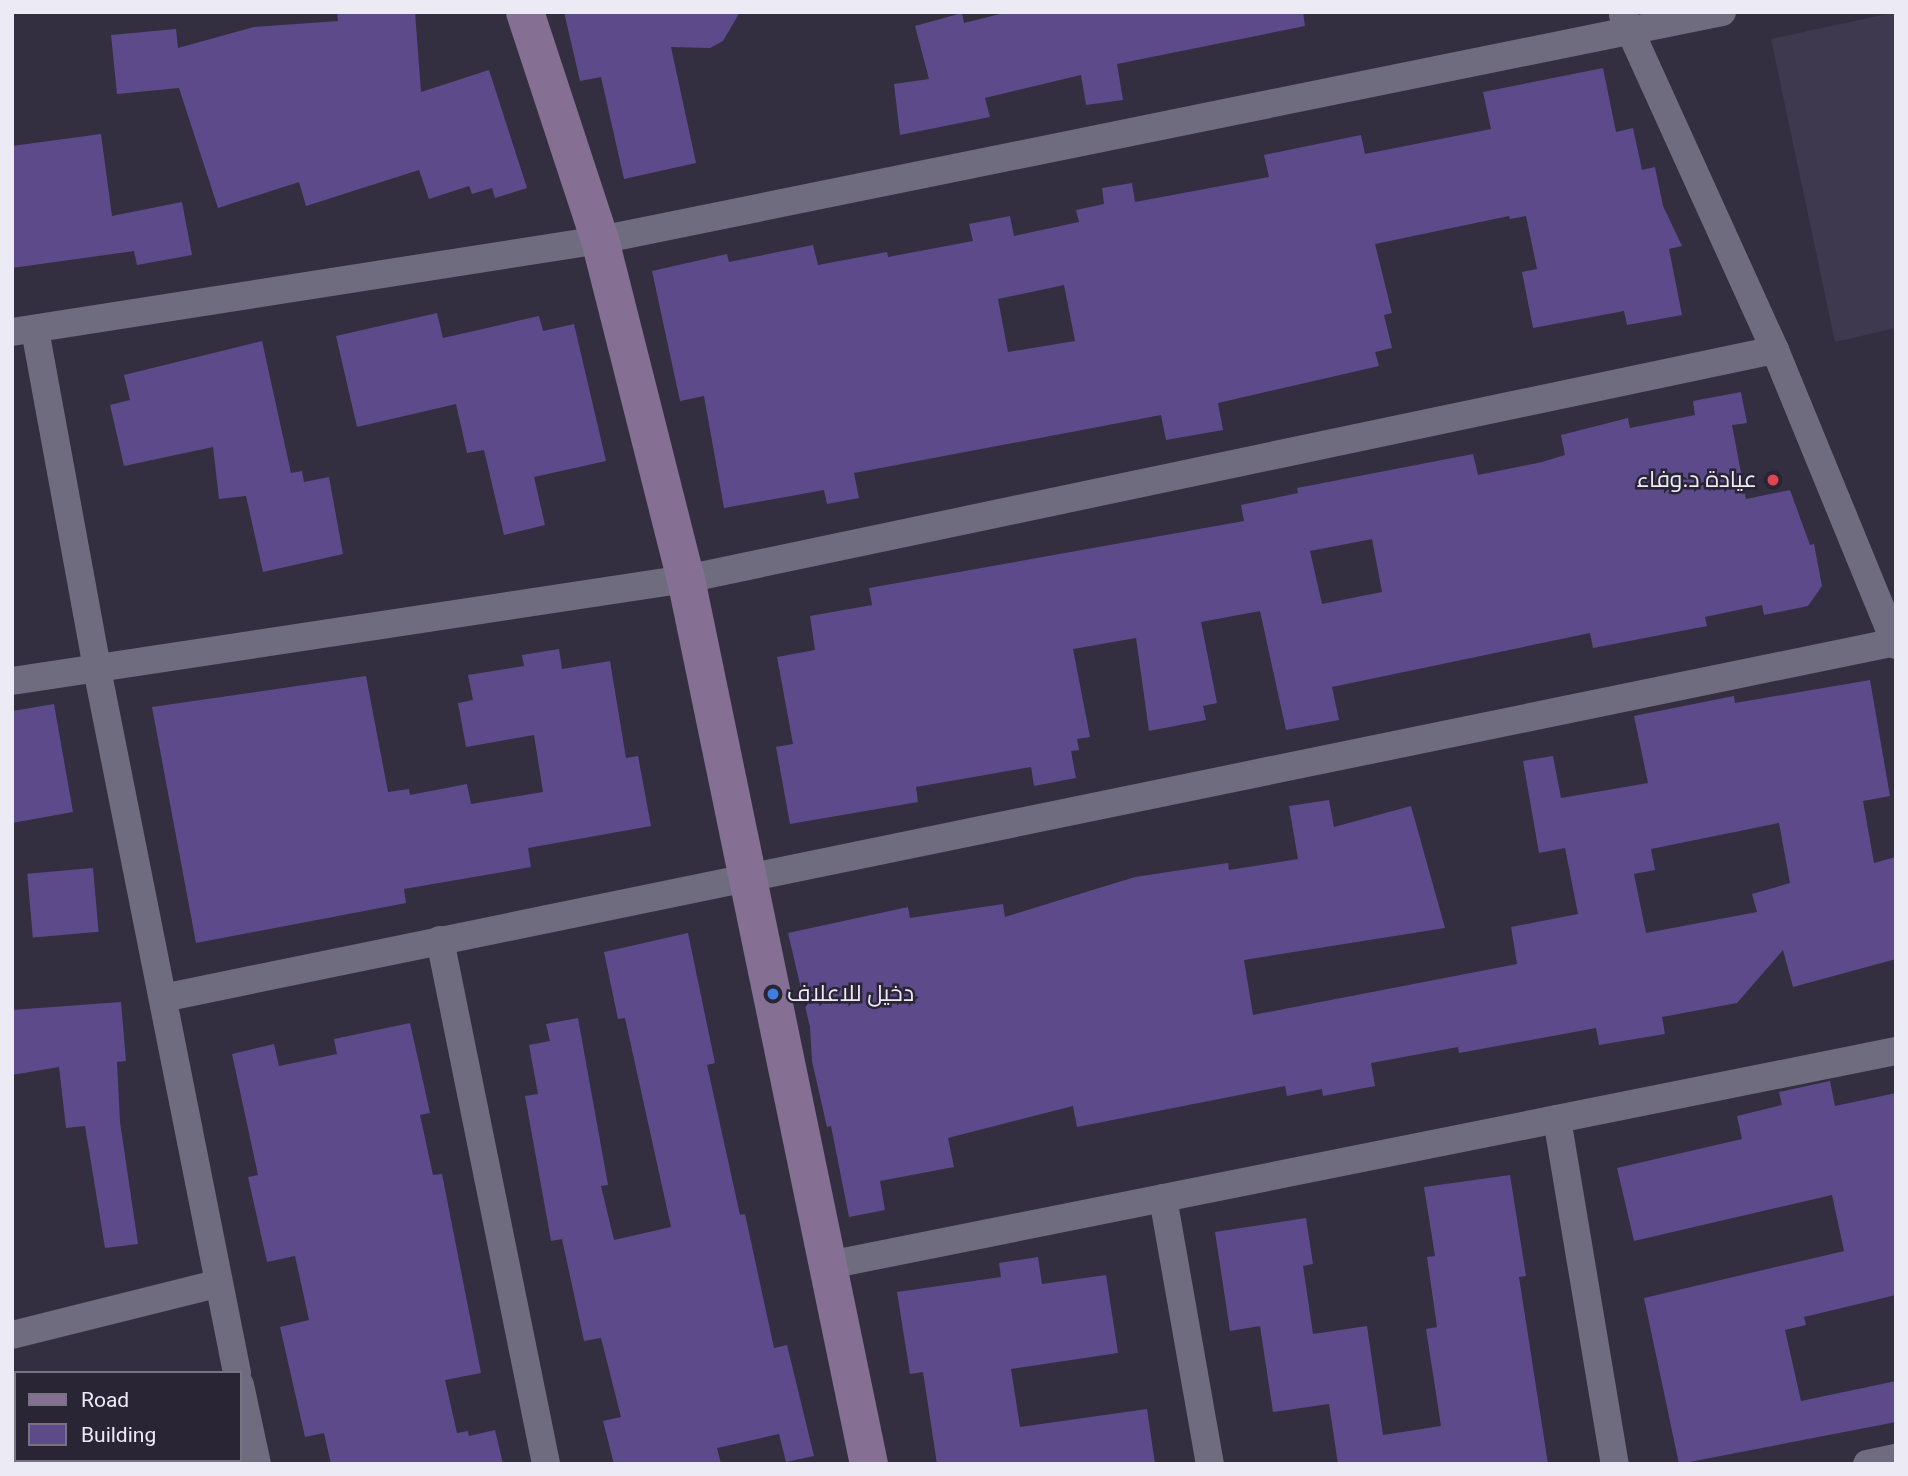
<!DOCTYPE html>
<html>
<head>
<meta charset="utf-8">
<style>
	body { margin:0 }
	#map { position:relative; width:1908px; height:1476px; overflow:hidden; background:#332f40; font-family:Roboto,Cairo,sans-serif }
	div>[style] { position:absolute }
	.built>* { inset:0; background:#3e394f }
	.building>* { inset:0; background:#5d4a8a; transform-origin:0 0 }
	.street>* { height:28px; margin:-14px; padding:0 14px; transform-origin:14px; border-radius:14px; background:#706c7f }
	.secondary>* { height:38px; margin:-19px; padding:0 19px; transform-origin:19px; border-radius:19px; background:#857094 }
	.dots>* { width:19px; height:19px; translate:-50% -50%; box-sizing:border-box; border:4px solid #292535; border-radius:50% }
	span { translate:-50% -50%; white-space:nowrap; text-align:center; line-height:1.15; -webkit-text-stroke:5px #292535; paint-order:stroke }
	.poi-label { font-size:23px; color:#eceaf5 }
	.right { translate:-100% -50%; text-align:right }
	.left { translate:0 -50%; text-align:left }
	.frame { position:absolute; inset:0; border:14px solid #eceaf5; pointer-events:none }
	.legend { position:absolute; left:14px; top:1371px; width:228px; height:91px; box-sizing:border-box; background:#292535; border:2px solid #777482; margin:0; padding:9px 12px; list-style:none; font-size:21px; color:#eceaf5 }
	.legend li { display:flex; align-items:center; gap:14px; height:35px }
	.legend b { width:35px; border:2px solid #777482 }
</style>
</head>
<body>
<div id="map">
	<div class="built">
		<i style="clip-path:polygon(1896px 12px,1896px 328px,1835px 342px,1771px 39px)"></i>
	</div>
	<div class="building">
		<i style="clip-path:polygon(337px 12px,415px 12px,421px 92px,489px 70px,527px 188px,495px 198px,492px 188px,472px 194px,469px 186px,429px 199px,419px 170px,306px 206px,299px 182px,218px 208px,179px 88px,117px 94px,111px 35px,176px 29px,178px 48px,254px 27px,338px 21px)"></i>
		<i style="clip-path:polygon(564px 12px,740px 12px,723px 41px,710px 48px,671px 47px,696px 163px,624px 179px,601px 77px,580px 81px)"></i>
		<i style="clip-path:polygon(1008px 12px,1303px 12px,1305px 26px,1117px 64px,1123px 100px,1086px 105px,1081px 75px,985px 98px,990px 117px,900px 135px,894px 84px,929px 79px,915px 26px,962px 13px,964px 23px)"></i>
		<i style="clip-path:polygon(evenodd,1603px 68px,1616px 132px,1633px 128px,1642px 170px,1655px 167px,1663px 206px,1682px 246px,1669px 249px,1682px 315px,1627px 325px,1624px 311px,1533px 328px,1522px 272px,1537px 269px,1526px 216px,1510px 219px,1509px 216px,1375px 244px,1392px 313px,1384px 315px,1392px 348px,1375px 352px,1379px 366px,1218px 403px,1223px 430px,1166px 440px,1161px 415px,854px 473px,859px 498px,827px 504px,824px 490px,724px 508px,704px 396px,680px 401px,652px 271px,727px 254px,729px 262px,813px 245px,818px 265px,887px 252px,888px 257px,973px 241px,969px 224px,1010px 216px,1014px 236px,1079px 222px,1076px 210px,1104px 204px,1102px 188px,1132px 183px,1135px 202px,1269px 177px,1264px 155px,1361px 135px,1365px 154px,1491px 129px,1483px 92px,1603px 68px,1064px 285px,1075px 341px,1008px 352px,998px 299px,1064px 285px)"></i>
		<i style="clip-path:polygon(101px 134px,112px 216px,182px 202px,192px 255px,137px 265px,134px 251px,12px 268px,12px 146px)"></i>
		<i style="clip-path:polygon(437px 313px,443px 338px,539px 316px,543px 331px,574px 324px,606px 461px,534px 477px,545px 525px,504px 535px,484px 450px,467px 453px,456px 404px,357px 427px,336px 336px)"></i>
		<i style="clip-path:polygon(262px 341px,291px 473px,302px 471px,304px 482px,329px 477px,343px 554px,263px 572px,246px 496px,219px 499px,213px 447px,124px 466px,110px 405px,130px 400px,124px 375px)"></i>
		<i style="clip-path:polygon(evenodd,1741px 392px,1747px 423px,1732px 425px,1746px 499px,1790px 490px,1810px 545px,1814px 544px,1822px 586px,1808px 606px,1764px 615px,1762px 605px,1705px 617px,1707px 626px,1593px 648px,1590px 633px,1332px 687px,1339px 720px,1286px 730px,1260px 611px,1201px 622px,1217px 703px,1203px 706px,1206px 720px,1149px 731px,1136px 638px,1073px 649px,1090px 737px,1077px 739px,1079px 750px,1071px 751px,1076px 778px,1034px 786px,1031px 767px,916px 787px,918px 802px,790px 824px,776px 747px,793px 744px,777px 657px,815px 650px,810px 616px,872px 605px,869px 588px,1244px 521px,1241px 505px,1298px 493px,1297px 488px,1473px 454px,1478px 475px,1542px 462px,1565px 455px,1561px 435px,1628px 418px,1630px 428px,1695px 415px,1693px 401px,1741px 392px,1372px 539px,1382px 592px,1322px 604px,1310px 551px,1372px 539px)"></i>
		<i style="clip-path:polygon(559px 649px,562px 669px,610px 661px,626px 758px,638px 756px,651px 826px,528px 848px,531px 867px,404px 889px,406px 903px,196px 943px,152px 707px,366px 676px,388px 792px,409px 789px,410px 795px,467px 784px,471px 804px,543px 792px,534px 735px,466px 747px,458px 703px,473px 700px,468px 675px,524px 666px,522px 655px)"></i>
		<i style="clip-path:polygon(evenodd,1870px 680px,1890px 796px,1863px 801px,1874px 863px,1896px 857px,1896px 959px,1793px 987px,1783px 950px,1737px 1003px,1662px 1017px,1665px 1034px,1599px 1045px,1596px 1028px,1459px 1053px,1458px 1047px,1371px 1063px,1375px 1086px,1323px 1096px,1322px 1089px,1287px 1096px,1285px 1086px,1077px 1127px,1073px 1106px,948px 1138px,954px 1167px,880px 1181px,885px 1210px,849px 1217px,831px 1126px,827px 1127px,812px 1061px,810px 1027px,788px 933px,908px 907px,910px 918px,1003px 904px,1005px 917px,1135px 877px,1228px 863px,1229px 870px,1298px 859px,1289px 806px,1329px 800px,1334px 827px,1411px 806px,1445px 928px,1244px 960px,1253px 1015px,1517px 964px,1511px 927px,1578px 914px,1565px 848px,1539px 853px,1523px 761px,1553px 756px,1561px 798px,1648px 783px,1634px 716px,1734px 696px,1735px 703px,1870px 680px,1779px 823px,1790px 883px,1752px 894px,1757px 912px,1646px 933px,1634px 874px,1655px 870px,1651px 849px,1779px 823px)"></i>
		<i style="clip-path:polygon(54px 704px,73px 812px,12px 823px,12px 711px)"></i>
		<i style="left:93px;top:868px;width:64px;height:66px;rotate:85deg"></i>
		<i style="clip-path:polygon(688px 933px,715px 1063px,707px 1065px,740px 1215px,745px 1214px,774px 1348px,787px 1345px,814px 1456px,786px 1462px,779px 1434px,717px 1448px,721px 1464px,614px 1464px,603px 1421px,621px 1417px,601px 1338px,584px 1341px,562px 1239px,551px 1241px,525px 1096px,538px 1094px,529px 1045px,550px 1041px,546px 1024px,578px 1018px,608px 1185px,601px 1186px,614px 1240px,671px 1227px,625px 1018px,618px 1019px,604px 952px)"></i>
		<i style="clip-path:polygon(121px 1002px,126px 1061px,117px 1062px,120px 1122px,138px 1244px,105px 1248px,85px 1126px,66px 1128px,59px 1067px,12px 1075px,12px 1010px)"></i>
		<i style="clip-path:polygon(410px 1023px,430px 1113px,420px 1115px,433px 1175px,442px 1174px,481px 1373px,445px 1380px,457px 1433px,468px 1431px,469px 1436px,495px 1430px,503px 1464px,331px 1464px,324px 1433px,305px 1437px,280px 1327px,309px 1320px,295px 1256px,267px 1262px,248px 1177px,258px 1175px,232px 1054px,274px 1044px,279px 1066px,337px 1054px,334px 1039px)"></i>
		<i style="clip-path:polygon(1830px 1081px,1835px 1106px,1896px 1093px,1896px 1295px,1804px 1317px,1806px 1325px,1785px 1330px,1801px 1401px,1896px 1381px,1896px 1422px,1679px 1464px,1644px 1298px,1844px 1251px,1832px 1195px,1634px 1241px,1617px 1168px,1742px 1139px,1737px 1116px,1782px 1105px,1779px 1092px)"></i>
		<i style="clip-path:polygon(1510px 1175px,1526px 1276px,1519px 1277px,1548px 1464px,1338px 1464px,1329px 1404px,1273px 1412px,1260px 1326px,1230px 1331px,1215px 1232px,1306px 1218px,1313px 1264px,1303px 1266px,1313px 1334px,1367px 1326px,1383px 1435px,1441px 1426px,1426px 1329px,1437px 1327px,1427px 1257px,1435px 1256px,1424px 1187px)"></i>
		<i style="clip-path:polygon(1038px 1257px,1042px 1284px,1106px 1275px,1118px 1353px,1011px 1369px,1020px 1427px,1147px 1409px,1155px 1464px,937px 1464px,923px 1372px,910px 1374px,897px 1292px,1001px 1277px,999px 1263px)"></i>
	</div>
	<div class="street">
		<i style="left:1623px;top:15px;width:368px;rotate:65.6deg"></i>
		<i style="left:1775px;top:350px;width:319px;rotate:67.7deg"></i>
		<i style="left:35px;top:330px;width:345px;rotate:79.6deg"></i>
		<i style="left:97px;top:669px;width:718px;rotate:78.75deg"></i>
		<i style="left:12px;top:332px;width:595px;rotate:-8.89deg"></i>
		<i style="left:600px;top:240px;width:1145px;rotate:-11.49deg"></i>
		<i style="left:12px;top:681px;width:682px;rotate:-8.61deg"></i>
		<i style="left:686px;top:579px;width:1113px;rotate:-11.88deg"></i>
		<i style="left:440px;top:940px;width:535px;rotate:78.56deg"></i>
		<i style="left:163px;top:998px;width:1769px;rotate:-11.61deg"></i>
		<i style="left:1557px;top:1119px;width:350px;rotate:80.5deg"></i>
		<i style="left:1163px;top:1198px;width:270px;rotate:80deg"></i>
		<i style="left:829px;top:1265px;width:1088px;rotate:-11.34deg"></i>
		<i style="left:12px;top:1335px;width:211px;rotate:-14deg"></i>
		<i style="left:240px;top:1385px;width:81px;rotate:77.9deg"></i>
		<i style="left:1867px;top:1464px;width:30px;rotate:-12deg"></i>
	</div>
	<div class="secondary">
		<i style="left:525px;top:12px;width:240px;rotate:71.8deg"></i>
		<i style="left:600px;top:240px;width:350px;rotate:75.8deg"></i>
		<i style="left:686px;top:579px;width:904px;rotate:78.32deg"></i>
	</div>
	<div class="dots">
		<i style="left:1773px;top:480px;background:#e0444e"></i>
		<i style="left:773px;top:994px;background:#3f7fe0"></i>
	</div>
	<div class="poi-label">
		<span class="right" style="left:1757px;top:480px">عيادة د.وفاء</span>
		<span class="left" style="left:787px;top:994px">دخيل للاعلاف</span>
	</div>
	<div class="frame"></div>
	<ul class="legend">
	<li><b style="height:9px;background:#857094"></b>Road</li>
	<li><b style="height:19px;background:#5d4a8a"></b>Building</li>
	</ul>
</div>
</body>
</html>
